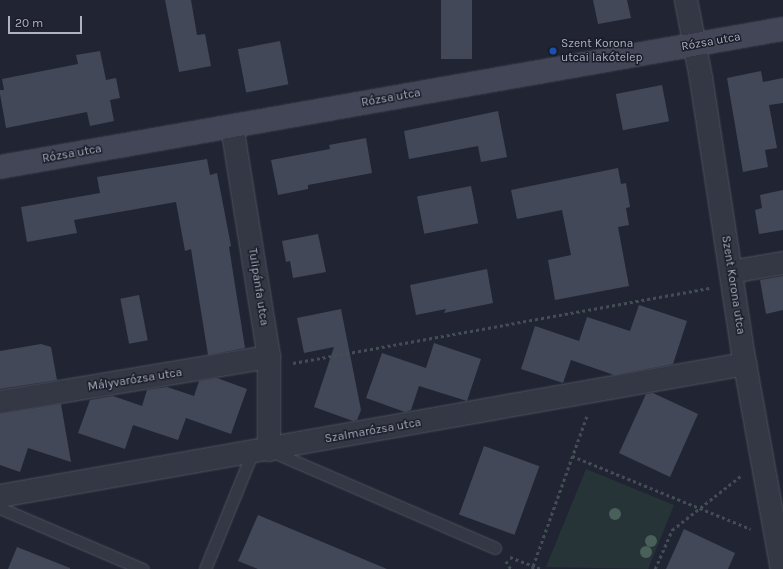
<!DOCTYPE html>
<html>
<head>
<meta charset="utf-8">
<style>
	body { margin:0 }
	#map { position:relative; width:783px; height:569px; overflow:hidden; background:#212533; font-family:Karla,sans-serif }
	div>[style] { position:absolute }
	.green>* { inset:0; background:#263337 }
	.building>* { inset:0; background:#424858; transform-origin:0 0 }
	.path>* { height:2.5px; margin-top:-1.25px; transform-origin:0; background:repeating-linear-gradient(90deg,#424e54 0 3px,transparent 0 6px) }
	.roads { filter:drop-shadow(0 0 1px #4f525f) drop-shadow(0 0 1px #4f525f) }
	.lane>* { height:11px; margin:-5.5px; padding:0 5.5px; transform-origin:5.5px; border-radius:5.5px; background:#343844 }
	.street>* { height:22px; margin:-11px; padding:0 11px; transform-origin:11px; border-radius:11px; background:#343844 }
	.secondary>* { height:22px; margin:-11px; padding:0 11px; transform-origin:11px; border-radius:11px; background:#424657 }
	.trees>* { width:12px; height:12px; margin:-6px; border-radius:50%; background:#495f59 }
	.dots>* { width:11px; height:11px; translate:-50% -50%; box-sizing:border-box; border:2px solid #1a1d29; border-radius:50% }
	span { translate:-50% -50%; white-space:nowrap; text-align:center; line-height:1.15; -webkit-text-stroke:3px #1a1d29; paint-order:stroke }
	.street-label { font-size:12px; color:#aeb2c1 }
	.poi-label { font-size:12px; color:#aeb2c1 }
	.left { translate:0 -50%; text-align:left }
	.scale { position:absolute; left:8px; top:16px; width:74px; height:18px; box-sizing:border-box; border:2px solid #aeb2c1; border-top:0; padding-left:5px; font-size:12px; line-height:14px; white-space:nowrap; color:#aeb2c1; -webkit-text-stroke:3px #1a1d29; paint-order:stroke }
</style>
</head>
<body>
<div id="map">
	<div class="green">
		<i style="clip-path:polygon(586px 469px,674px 505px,648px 569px,546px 567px)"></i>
	</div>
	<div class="building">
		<i style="clip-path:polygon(165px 0,191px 0,197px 35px,205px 34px,211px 66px,179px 72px)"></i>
		<i style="left:441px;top:0;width:31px;height:59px"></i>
		<i style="clip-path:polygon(593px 0,627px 0,631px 18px,598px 24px)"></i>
		<i style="left:280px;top:41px;width:44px;height:43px;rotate:79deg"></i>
		<i style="clip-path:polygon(100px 51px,106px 80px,116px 78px,120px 98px,110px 100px,114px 121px,90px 126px,87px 112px,6px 128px,0 94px,0 90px,4px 90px,2px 79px,78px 64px,76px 55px)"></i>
		<i style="clip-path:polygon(761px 71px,763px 82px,783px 78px,783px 103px,769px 105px,777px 148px,765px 150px,768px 167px,743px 172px,727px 78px)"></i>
		<i style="left:662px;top:85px;width:37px;height:47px;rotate:79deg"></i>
		<i style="clip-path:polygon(498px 111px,507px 157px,481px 162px,478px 146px,409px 159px,404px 131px)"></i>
		<i style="clip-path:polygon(366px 138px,372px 173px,308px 185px,308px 189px,278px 195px,271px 160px,330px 149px,329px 145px)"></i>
		<i style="clip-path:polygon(207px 159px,210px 175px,217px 173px,231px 246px,229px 247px,245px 348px,208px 355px,191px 249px,185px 251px,176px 202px,74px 220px,77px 233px,27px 242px,21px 207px,100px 193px,97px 177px)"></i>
		<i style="clip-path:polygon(618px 168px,621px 184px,626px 183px,630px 207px,626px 208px,629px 225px,618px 227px,629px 286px,555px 300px,548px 260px,571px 255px,562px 210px,517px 219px,511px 190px)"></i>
		<i style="left:471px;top:186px;width:38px;height:55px;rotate:79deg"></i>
		<i style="clip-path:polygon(783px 190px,783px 230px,759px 234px,755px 210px,762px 208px,760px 195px)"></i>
		<i style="clip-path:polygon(318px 234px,326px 272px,293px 278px,290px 261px,286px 262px,282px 241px)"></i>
		<i style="clip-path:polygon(487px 269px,493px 303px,444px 313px,446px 309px,416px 315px,410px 285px)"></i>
		<i style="clip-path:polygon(783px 276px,783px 310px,766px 314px,760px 280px)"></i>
		<i style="left:139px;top:295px;width:46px;height:19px;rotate:79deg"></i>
		<i style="clip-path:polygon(639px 305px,687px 321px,673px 364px,614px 375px,571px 360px,563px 383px,521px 369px,535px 326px,579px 341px,587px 317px,630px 331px)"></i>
		<i style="clip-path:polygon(341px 309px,361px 410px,357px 420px,353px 421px,314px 407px,334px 347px,304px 353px,297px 318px)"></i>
		<i style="clip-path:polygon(434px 343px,481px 359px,467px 401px,419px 386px,411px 410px,405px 412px,366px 398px,382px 353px,426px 368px)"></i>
		<i style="clip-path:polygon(41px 344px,51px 347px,57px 380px,0 389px,0 351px)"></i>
		<i style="clip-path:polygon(217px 378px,247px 389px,231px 434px,186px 418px,178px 440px,133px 425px,125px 449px,78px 433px,90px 400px,113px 396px,142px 406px,147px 390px,167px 387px,194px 396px,199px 381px)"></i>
		<i style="clip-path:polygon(653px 393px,698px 414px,670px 477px,619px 453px,646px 394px)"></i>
		<i style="clip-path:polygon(61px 404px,71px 462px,28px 448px,20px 472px,0 465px,0 414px)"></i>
		<i style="left:484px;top:446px;width:59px;height:73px;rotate:20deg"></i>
		<i style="clip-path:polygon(258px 515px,387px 569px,258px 569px,238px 561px)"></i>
		<i style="clip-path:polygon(684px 529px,735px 553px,728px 569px,666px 569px)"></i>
		<i style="clip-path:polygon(17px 547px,70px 568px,70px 569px,8px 569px)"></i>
	</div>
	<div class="path">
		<i style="left:293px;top:363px;width:423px;rotate:-10.2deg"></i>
		<i style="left:572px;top:456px;width:193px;rotate:22.2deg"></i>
		<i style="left:510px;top:557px;width:25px;rotate:21deg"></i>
		<i style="left:533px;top:566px;width:3px;rotate:90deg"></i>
		<i style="left:506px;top:561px;width:9px;rotate:58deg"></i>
		<i style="left:540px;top:569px;width:8px;rotate:-157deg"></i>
		<i style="left:533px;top:566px;width:160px;rotate:-70.3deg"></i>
		<i style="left:655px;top:569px;width:43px;rotate:-66.4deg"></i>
		<i style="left:672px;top:530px;width:89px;rotate:-38.2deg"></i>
	</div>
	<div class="roads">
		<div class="lane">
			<i style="left:271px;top:451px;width:244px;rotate:23.4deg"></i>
			<i style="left:0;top:508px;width:155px;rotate:23.2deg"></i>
			<i style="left:205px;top:569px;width:127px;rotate:-67.9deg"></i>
		</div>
		<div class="street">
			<i style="left:686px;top:0;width:79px;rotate:79.1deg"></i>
			<i style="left:701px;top:78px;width:289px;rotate:81.3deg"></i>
			<i style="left:745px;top:364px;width:208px;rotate:79.8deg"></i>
			<i style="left:232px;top:126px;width:234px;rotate:80.9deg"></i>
			<i style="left:269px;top:357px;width:93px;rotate:90deg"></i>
			<i style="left:731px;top:272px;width:53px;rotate:-9.8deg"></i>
			<i style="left:0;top:402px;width:273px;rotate:-9.5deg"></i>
			<i style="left:0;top:496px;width:757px;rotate:-10.05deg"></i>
		</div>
		<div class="secondary">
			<i style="left:0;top:167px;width:795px;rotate:-10deg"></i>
		</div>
	</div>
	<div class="trees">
		<i style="left:615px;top:514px"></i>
		<i style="left:651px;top:541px"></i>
		<i style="left:646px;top:552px"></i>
	</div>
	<div class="dots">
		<i style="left:553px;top:51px;background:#1a4fb4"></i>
	</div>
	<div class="street-label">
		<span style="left:711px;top:42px;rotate:-10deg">Rózsa utca</span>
		<span style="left:391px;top:98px;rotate:-10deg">Rózsa utca</span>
		<span style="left:72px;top:154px;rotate:-10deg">Rózsa utca</span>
		<span style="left:733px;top:285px;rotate:81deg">Szent Korona utca</span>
		<span style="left:258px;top:287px;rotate:81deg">Tulipánfa utca</span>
		<span style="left:135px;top:380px;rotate:-9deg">Mályvarózsa utca</span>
		<span style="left:373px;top:431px;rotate:-10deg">Szalmarózsa utca</span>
	</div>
	<div class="poi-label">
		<span class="left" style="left:561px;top:51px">Szent Korona<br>utcai lakótelep</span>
	</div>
	<div class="scale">20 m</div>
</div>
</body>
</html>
